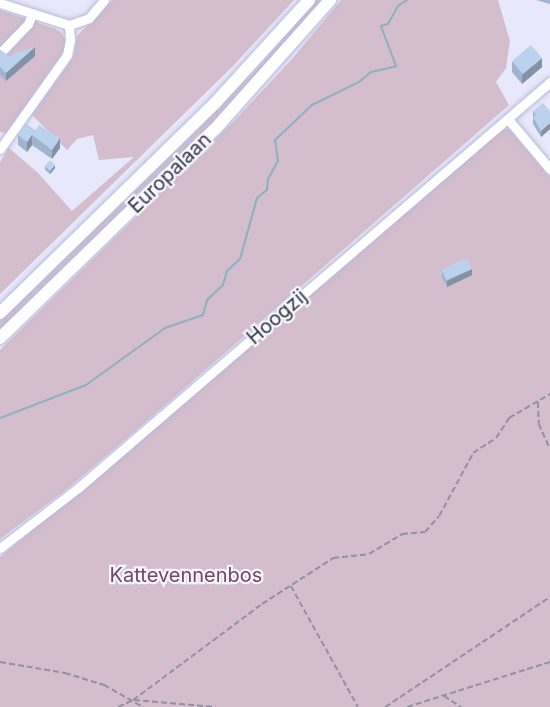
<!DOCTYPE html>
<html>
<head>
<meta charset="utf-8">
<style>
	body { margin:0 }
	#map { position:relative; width:550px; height:707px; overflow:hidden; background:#e7e8fb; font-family:Inter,sans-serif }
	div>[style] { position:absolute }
	.green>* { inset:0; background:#d4bdcc }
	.stream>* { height:2px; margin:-1px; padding:0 1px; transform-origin:1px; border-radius:1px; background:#8db0c2 }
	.path>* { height:1.5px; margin-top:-0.75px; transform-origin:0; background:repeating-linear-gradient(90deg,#9091a1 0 6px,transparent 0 9px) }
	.roads { filter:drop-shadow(0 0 2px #b9bad8) drop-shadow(0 0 2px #b9bad8) }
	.minor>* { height:9px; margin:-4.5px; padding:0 4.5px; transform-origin:4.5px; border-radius:4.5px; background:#fff }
	.highway>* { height:12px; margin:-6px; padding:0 6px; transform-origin:6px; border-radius:6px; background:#fff }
	.wall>* { inset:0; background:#a2b4cd }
	.shaded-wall>* { inset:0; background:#8492a7 }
	.building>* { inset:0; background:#bcd1ee; transform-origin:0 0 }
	span { translate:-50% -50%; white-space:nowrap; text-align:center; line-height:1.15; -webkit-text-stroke:4.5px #f6f7fd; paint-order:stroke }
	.street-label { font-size:20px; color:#383845 }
	.park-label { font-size:20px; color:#734666 }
</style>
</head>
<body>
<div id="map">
	<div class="green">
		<i style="clip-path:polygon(112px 0,294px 0,233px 66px,0 294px,0 162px,9px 148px,38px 173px,72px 211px,134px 157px,99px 160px,93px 135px,77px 139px,67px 150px,32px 115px,74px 56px,77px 36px)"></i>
		<i style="clip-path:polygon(316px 0,323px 0,261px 72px,198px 138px,0 330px,0 321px,198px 129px,258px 68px)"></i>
		<i style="clip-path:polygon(341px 0,498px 0,510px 41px,506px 68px,496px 82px,509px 105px,141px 426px,67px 489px,0 539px,0 350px,235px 120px,292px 59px)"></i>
		<i style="clip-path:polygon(0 10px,56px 29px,62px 33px,66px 42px,64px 51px,6px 133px,0 132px)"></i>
		<i style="clip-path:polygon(502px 129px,509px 129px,550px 177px,550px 707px,0 707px,0 557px,181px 406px)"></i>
	</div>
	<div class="stream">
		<i style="left:0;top:418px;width:92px;rotate:-21deg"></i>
		<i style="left:86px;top:385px;width:97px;rotate:-35.8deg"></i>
		<i style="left:165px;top:328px;width:40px;rotate:-18.9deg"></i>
		<i style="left:203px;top:315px;width:16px;rotate:-75deg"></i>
		<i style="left:207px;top:300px;width:22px;rotate:-43deg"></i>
		<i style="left:223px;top:285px;width:15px;rotate:-74deg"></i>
		<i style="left:227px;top:271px;width:18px;rotate:-43deg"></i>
		<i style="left:240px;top:259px;width:63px;rotate:-74.4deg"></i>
		<i style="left:257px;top:198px;width:13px;rotate:-39deg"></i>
		<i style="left:267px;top:190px;width:11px;rotate:-85deg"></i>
		<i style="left:268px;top:179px;width:21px;rotate:-61deg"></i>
		<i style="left:278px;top:161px;width:21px;rotate:-98deg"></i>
		<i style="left:275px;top:140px;width:51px;rotate:-43.4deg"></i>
		<i style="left:312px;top:105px;width:52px;rotate:-26.1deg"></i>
		<i style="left:359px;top:82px;width:16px;rotate:-40deg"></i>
		<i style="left:371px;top:72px;width:26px;rotate:-13deg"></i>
		<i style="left:396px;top:66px;width:43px;rotate:-110.6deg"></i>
		<i style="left:381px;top:26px;width:7px;rotate:-16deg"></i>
		<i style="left:388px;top:24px;width:21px;rotate:-61deg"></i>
		<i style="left:398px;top:6px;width:11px;rotate:-34deg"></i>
	</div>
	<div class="path">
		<i style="left:538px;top:402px;width:22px;rotate:87deg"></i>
		<i style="left:539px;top:424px;width:27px;rotate:66deg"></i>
		<i style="left:291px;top:586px;width:138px;rotate:61deg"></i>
		<i style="left:0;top:662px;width:66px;rotate:9.6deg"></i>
		<i style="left:65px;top:673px;width:41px;rotate:17.1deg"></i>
		<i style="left:104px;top:685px;width:45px;rotate:29.4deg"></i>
		<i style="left:444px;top:696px;width:20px;rotate:33deg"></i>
		<i style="left:134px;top:700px;width:82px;rotate:4.9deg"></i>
		<i style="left:118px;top:707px;width:17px;rotate:-25deg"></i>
		<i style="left:133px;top:700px;width:161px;rotate:-36.7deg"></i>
		<i style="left:262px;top:604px;width:85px;rotate:-32.9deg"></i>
		<i style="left:333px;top:558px;width:36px;rotate:-6deg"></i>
		<i style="left:369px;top:554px;width:39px;rotate:-31deg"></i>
		<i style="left:402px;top:534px;width:23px;rotate:-5deg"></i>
		<i style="left:425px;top:532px;width:21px;rotate:-49deg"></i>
		<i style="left:439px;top:516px;width:72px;rotate:-61.6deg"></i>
		<i style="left:473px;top:453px;width:27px;rotate:-33deg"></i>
		<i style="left:496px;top:438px;width:24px;rotate:-57deg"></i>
		<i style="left:509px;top:418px;width:48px;rotate:-30.3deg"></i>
		<i style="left:385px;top:707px;width:198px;rotate:-33.7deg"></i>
		<i style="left:407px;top:707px;width:150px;rotate:-17.5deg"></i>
	</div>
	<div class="roads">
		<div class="minor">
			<i style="left:0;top:3px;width:72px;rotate:17.7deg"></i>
			<i style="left:69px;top:25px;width:21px;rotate:-19deg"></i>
			<i style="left:89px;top:18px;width:23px;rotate:-50deg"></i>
			<i style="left:1px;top:52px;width:39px;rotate:-46deg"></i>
			<i style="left:28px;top:24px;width:11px;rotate:-68deg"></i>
			<i style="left:508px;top:119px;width:65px;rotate:50deg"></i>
			<i style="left:0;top:149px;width:115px;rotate:-54.5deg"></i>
			<i style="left:67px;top:55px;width:15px;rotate:-79deg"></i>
			<i style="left:70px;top:40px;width:15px;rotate:-94deg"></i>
			<i style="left:0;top:548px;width:98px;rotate:-37.6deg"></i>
			<i style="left:78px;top:488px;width:623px;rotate:-40.7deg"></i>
		</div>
		<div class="highway">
			<i style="left:0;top:313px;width:302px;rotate:-44.3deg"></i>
			<i style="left:216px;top:102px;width:138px;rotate:-47.6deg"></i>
			<i style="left:0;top:338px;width:303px;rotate:-44.2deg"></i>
			<i style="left:217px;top:127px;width:170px;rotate:-48.3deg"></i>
		</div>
	</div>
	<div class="wall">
		<i style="clip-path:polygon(536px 0,550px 0,550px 4px)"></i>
		<i style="clip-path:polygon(0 50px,11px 57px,35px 56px,6px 81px,0 75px)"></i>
		<i style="clip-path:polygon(512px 62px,542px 67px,522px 84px,512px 72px)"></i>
		<i style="clip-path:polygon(533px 111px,550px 111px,550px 129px,541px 137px,533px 124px)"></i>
		<i style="clip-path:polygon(26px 124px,60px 148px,52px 159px,32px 145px,27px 152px,18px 145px,18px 135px)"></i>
		<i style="clip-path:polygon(45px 166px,55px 168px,50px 174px,45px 170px)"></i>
		<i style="clip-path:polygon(442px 270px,472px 275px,447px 287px,442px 277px)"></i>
	</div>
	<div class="shaded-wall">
		<i style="clip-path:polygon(35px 47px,35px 56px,6px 81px,6px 73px)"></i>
		<i style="clip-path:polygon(542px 58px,542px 67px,522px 84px,522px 75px)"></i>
		<i style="clip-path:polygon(550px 123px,550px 129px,541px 137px,541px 131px)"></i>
		<i style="clip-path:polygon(32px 135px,32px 145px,27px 152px,27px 142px)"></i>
		<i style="clip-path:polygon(60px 138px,60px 148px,52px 159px,52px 150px)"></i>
		<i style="clip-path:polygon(55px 165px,55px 168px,50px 174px,50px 171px)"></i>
		<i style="clip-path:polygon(472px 269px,472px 275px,447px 287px,447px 281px)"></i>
	</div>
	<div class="building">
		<i style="left:531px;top:45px;width:17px;height:25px;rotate:50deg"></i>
		<i style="clip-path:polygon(35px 47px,6px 73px,0 67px,0 50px,11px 57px,15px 53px)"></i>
		<i style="clip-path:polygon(543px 103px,550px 111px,550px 123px,541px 131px,533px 117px,536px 115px,533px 111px)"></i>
		<i style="clip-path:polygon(26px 124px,35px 131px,39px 125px,60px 138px,52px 150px,32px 135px,27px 142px,18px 135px)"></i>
		<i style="clip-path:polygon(50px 160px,55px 165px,50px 171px,45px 166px)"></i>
		<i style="left:467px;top:258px;width:12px;height:28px;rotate:66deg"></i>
	</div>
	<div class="street-label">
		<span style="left:170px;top:173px;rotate:-44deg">Europalaan</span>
		<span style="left:277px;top:317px;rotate:-41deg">Hoogzij</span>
	</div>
	<div class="park-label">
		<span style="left:186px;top:575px">Kattevennenbos</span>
	</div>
</div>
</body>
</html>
